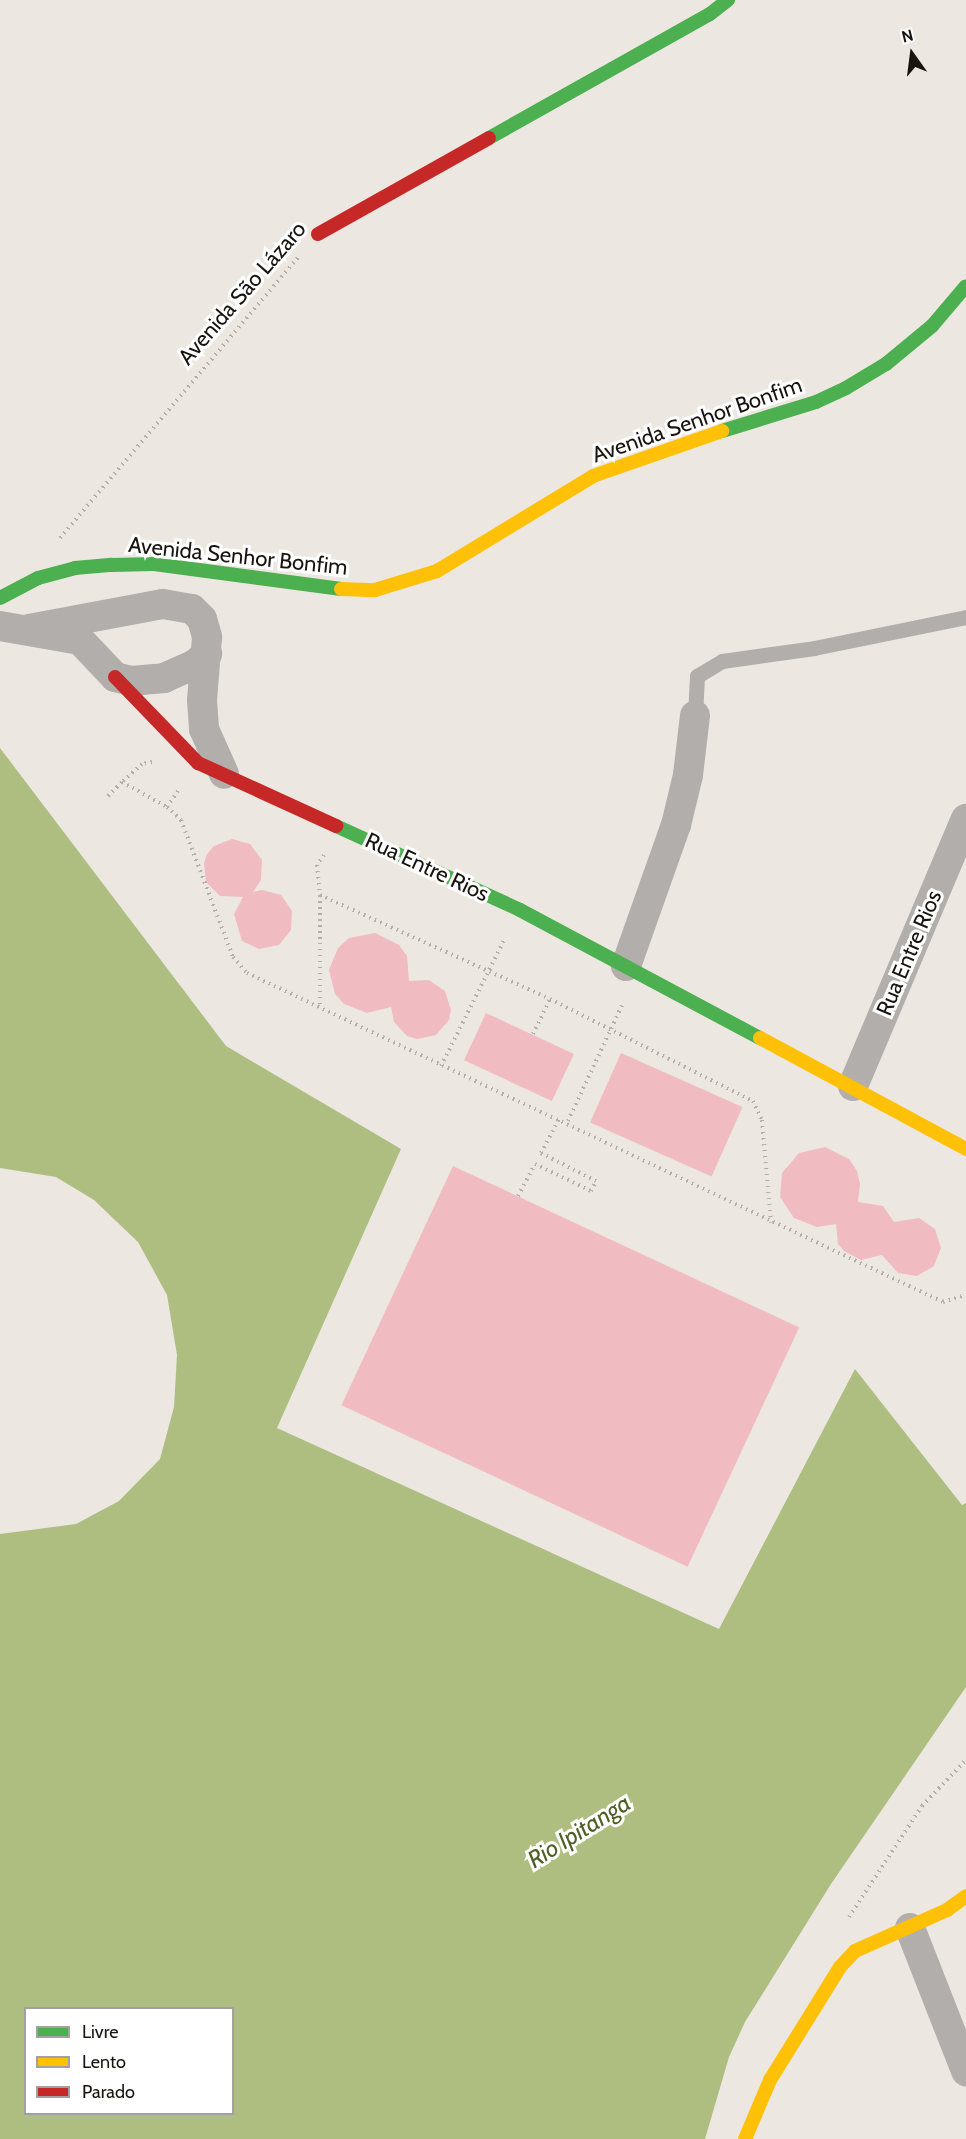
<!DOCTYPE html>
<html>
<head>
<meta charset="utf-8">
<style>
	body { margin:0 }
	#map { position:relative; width:966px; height:2139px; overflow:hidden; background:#ede7e1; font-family:Cabin,sans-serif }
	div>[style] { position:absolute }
	.green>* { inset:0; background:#f0bcc1; transform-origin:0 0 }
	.water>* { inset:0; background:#aebe80 }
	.path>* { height:4px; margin-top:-2px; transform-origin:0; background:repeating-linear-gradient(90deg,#b1aeab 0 1.5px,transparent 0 6px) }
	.lane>* { height:15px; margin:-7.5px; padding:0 7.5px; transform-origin:7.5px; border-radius:7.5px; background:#b1aeac }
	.street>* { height:30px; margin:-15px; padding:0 15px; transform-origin:15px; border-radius:15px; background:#b1aeac }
	.fast>* { height:14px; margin:-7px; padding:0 7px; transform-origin:7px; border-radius:7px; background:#4caf50 }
	.slow>* { height:14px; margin:-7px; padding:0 7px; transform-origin:7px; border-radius:7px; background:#ffc107 }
	.jam>* { height:14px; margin:-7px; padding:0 7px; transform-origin:7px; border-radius:7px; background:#c62828 }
	span { translate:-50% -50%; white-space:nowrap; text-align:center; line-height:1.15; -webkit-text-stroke:6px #fff; paint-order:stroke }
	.street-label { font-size:22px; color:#181410 }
	.water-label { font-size:24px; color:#4d5f22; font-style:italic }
	.legend { position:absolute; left:24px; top:2007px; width:210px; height:108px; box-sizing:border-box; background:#fff; border:2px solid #a3a19f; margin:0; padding:8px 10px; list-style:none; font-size:18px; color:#181410 }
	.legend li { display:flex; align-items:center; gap:12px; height:30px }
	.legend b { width:30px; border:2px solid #a3a19f }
	.north { position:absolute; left:882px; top:24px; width:60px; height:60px; -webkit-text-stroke:4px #fff; paint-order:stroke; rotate:346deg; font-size:16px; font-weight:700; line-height:24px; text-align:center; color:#181410 }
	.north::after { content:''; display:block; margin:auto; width:21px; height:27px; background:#181410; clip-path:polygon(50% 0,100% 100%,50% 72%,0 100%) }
</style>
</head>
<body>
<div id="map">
	<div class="green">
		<i style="clip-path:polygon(232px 839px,250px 844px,262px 860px,261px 880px,253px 892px,262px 890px,281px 895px,292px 911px,291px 930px,279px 945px,259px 949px,242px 941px,234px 914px,243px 897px,220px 896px,206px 882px,204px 863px,207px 854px,214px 846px)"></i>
		<i style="clip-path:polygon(375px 933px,399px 945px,407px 956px,409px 981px,429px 980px,445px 991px,451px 1010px,449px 1020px,436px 1035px,417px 1039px,407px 1036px,394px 1022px,391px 1007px,367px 1013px,344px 1004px,335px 994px,329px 970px,338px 948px,349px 938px)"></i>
		<i style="left:486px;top:1013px;width:97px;height:52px;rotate:25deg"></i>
		<i style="left:621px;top:1053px;width:133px;height:76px;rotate:24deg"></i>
		<i style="clip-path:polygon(825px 1147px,849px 1159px,857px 1171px,860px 1184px,858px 1202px,883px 1206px,894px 1222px,919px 1218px,935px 1229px,941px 1248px,934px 1266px,917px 1276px,898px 1273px,882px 1255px,861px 1260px,844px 1251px,838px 1244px,836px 1224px,817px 1227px,794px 1218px,780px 1197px,782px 1173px,799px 1153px)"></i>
		<i style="left:453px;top:1166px;width:382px;height:264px;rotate:25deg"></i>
	</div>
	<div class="water">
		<i style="clip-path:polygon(evenodd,0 748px,226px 1046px,401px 1149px,277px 1428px,719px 1629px,855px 1369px,962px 1505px,966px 1503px,966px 1687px,831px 1884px,745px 2022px,729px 2057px,705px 2139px,0 2139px,0 1534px,76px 1524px,119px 1501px,160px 1459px,174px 1407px,177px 1355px,167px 1295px,138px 1242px,94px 1200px,56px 1177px,0 1168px,0 748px,26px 2008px,232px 2008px,232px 2114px,26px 2114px,26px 2008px)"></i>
	</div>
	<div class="path">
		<i style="left:60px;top:538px;width:368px;rotate:-49.7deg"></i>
		<i style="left:152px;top:762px;width:10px;rotate:169deg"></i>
		<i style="left:142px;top:764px;width:27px;rotate:138deg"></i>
		<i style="left:122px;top:782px;width:51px;rotate:29.1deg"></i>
		<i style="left:167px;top:807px;width:19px;rotate:43deg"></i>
		<i style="left:181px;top:820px;width:147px;rotate:69.2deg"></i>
		<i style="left:233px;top:957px;width:21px;rotate:49deg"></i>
		<i style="left:247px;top:973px;width:770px;rotate:25.3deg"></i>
		<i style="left:943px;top:1302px;width:24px;rotate:-17deg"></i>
		<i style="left:108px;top:796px;width:20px;rotate:-45deg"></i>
		<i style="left:167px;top:807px;width:22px;rotate:-56deg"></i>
		<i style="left:324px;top:855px;width:12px;rotate:125deg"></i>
		<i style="left:317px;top:865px;width:30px;rotate:84deg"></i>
		<i style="left:320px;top:895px;width:252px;rotate:24.3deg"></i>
		<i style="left:550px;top:999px;width:227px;rotate:26.7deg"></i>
		<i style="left:753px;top:1101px;width:21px;rotate:65deg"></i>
		<i style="left:762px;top:1120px;width:103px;rotate:85deg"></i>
		<i style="left:320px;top:895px;width:111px;rotate:90deg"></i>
		<i style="left:533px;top:1034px;width:39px;rotate:-64deg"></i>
		<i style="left:441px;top:1066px;width:143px;rotate:-63.4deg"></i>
		<i style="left:568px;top:1121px;width:130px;rotate:-65deg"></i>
		<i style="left:518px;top:1196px;width:36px;rotate:-62deg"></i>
		<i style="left:535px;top:1164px;width:62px;rotate:25.7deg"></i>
		<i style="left:591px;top:1191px;width:11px;rotate:-63deg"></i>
		<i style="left:596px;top:1181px;width:62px;rotate:-153deg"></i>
		<i style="left:541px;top:1153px;width:40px;rotate:-62deg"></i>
		<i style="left:849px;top:1917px;width:133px;rotate:-56.7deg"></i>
		<i style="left:922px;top:1806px;width:64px;rotate:-46.3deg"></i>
	</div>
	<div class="lane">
		<i style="left:695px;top:715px;width:39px;rotate:-87deg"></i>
		<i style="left:697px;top:676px;width:29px;rotate:-31deg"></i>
		<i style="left:722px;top:661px;width:93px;rotate:-8deg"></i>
		<i style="left:814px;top:648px;width:155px;rotate:-11.5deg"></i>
	</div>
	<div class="street">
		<i style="left:0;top:626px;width:81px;rotate:9.9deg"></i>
		<i style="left:80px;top:640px;width:51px;rotate:46.6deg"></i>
		<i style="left:115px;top:677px;width:16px;rotate:14deg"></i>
		<i style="left:131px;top:681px;width:33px;rotate:-5deg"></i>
		<i style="left:164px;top:678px;width:34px;rotate:-24deg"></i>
		<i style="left:195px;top:664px;width:16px;rotate:-40deg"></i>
		<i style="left:29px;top:629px;width:136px;rotate:-10.6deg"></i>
		<i style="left:163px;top:604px;width:29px;rotate:10deg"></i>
		<i style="left:192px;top:609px;width:14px;rotate:45deg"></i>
		<i style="left:202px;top:619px;width:19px;rotate:74deg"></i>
		<i style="left:207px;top:637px;width:63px;rotate:94.5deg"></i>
		<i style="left:202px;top:700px;width:29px;rotate:86deg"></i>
		<i style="left:204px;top:729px;width:49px;rotate:66deg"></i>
		<i style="left:626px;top:966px;width:150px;rotate:-70.5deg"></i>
		<i style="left:676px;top:825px;width:51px;rotate:-76.5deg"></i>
		<i style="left:688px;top:775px;width:60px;rotate:-83.3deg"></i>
		<i style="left:853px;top:1086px;width:290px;rotate:-67.1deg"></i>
		<i style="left:910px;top:1928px;width:154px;rotate:68.6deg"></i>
	</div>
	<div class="fast">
		<i style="left:489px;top:138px;width:253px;rotate:-29.3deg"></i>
		<i style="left:710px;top:14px;width:23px;rotate:-38deg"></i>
		<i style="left:722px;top:431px;width:98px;rotate:-17.1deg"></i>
		<i style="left:816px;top:402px;width:33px;rotate:-25deg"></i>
		<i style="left:846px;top:388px;width:47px;rotate:-31deg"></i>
		<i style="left:886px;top:364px;width:60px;rotate:-39.6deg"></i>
		<i style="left:932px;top:326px;width:52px;rotate:-49.6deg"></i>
		<i style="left:0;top:598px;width:43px;rotate:-27.8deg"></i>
		<i style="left:38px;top:578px;width:38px;rotate:-15deg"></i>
		<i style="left:75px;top:568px;width:37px;rotate:-5deg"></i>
		<i style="left:112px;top:565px;width:42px;rotate:-1.4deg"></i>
		<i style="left:154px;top:564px;width:189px;rotate:7.6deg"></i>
		<i style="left:336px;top:826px;width:202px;rotate:24.5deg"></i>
		<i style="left:520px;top:910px;width:272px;rotate:28.1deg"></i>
	</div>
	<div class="slow">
		<i style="left:341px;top:589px;width:34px;rotate:2deg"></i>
		<i style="left:375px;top:590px;width:65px;rotate:-17deg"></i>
		<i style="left:437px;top:571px;width:183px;rotate:-31.3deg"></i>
		<i style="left:593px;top:476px;width:137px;rotate:-19.2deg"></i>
		<i style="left:760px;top:1038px;width:234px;rotate:28.3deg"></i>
		<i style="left:745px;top:2139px;width:64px;rotate:-67deg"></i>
		<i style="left:770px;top:2080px;width:133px;rotate:-58.2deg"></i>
		<i style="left:840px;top:1967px;width:22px;rotate:-47deg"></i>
		<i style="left:855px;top:1951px;width:101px;rotate:-24deg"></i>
		<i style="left:947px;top:1910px;width:24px;rotate:-36deg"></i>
	</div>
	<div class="jam">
		<i style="left:318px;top:234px;width:196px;rotate:-29.3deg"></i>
		<i style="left:115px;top:677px;width:120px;rotate:46deg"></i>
		<i style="left:198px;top:763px;width:152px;rotate:24.5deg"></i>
	</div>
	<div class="street-label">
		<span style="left:242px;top:293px;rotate:-49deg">Avenida São Lázaro</span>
		<span style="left:697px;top:420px;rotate:-19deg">Avenida Senhor Bonfim</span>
		<span style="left:238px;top:556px;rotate:6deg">Avenida Senhor Bonfim</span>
		<span style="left:427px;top:867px;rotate:25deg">Rua Entre Rios</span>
		<span style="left:909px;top:953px;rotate:-67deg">Rua Entre Rios</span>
	</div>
	<div class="water-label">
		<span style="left:579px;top:1831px;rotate:-32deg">Rio Ipitanga</span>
	</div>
	<ul class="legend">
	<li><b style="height:8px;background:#4caf50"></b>Livre</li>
	<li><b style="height:8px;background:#ffc107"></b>Lento</li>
	<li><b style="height:8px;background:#c62828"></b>Parado</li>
	</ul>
	<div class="north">N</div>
</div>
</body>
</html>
